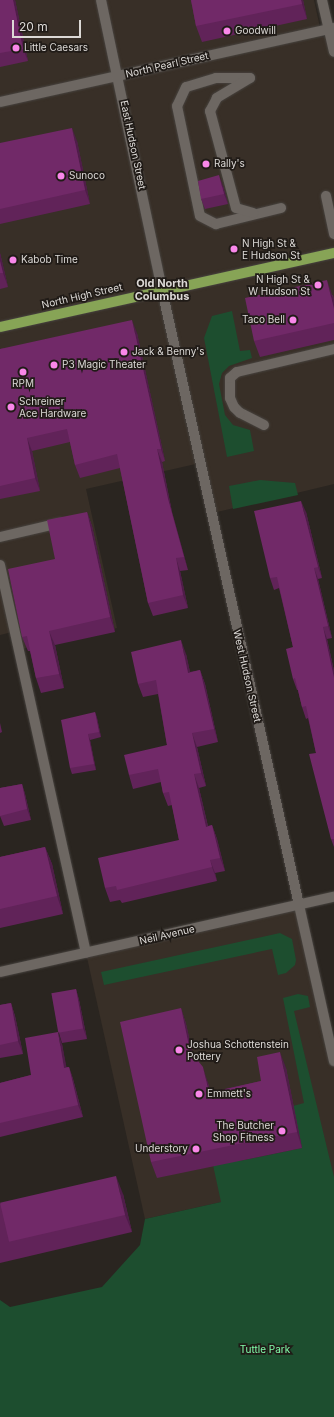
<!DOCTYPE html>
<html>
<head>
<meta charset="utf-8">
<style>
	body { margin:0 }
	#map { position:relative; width:334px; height:1417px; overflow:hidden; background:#2a2520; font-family:Inter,sans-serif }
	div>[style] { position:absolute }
	.built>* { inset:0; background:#382f27 }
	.green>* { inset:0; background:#1d4e2f }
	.roads { filter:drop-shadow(0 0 1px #47433f) drop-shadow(0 0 1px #47433f) }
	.service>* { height:10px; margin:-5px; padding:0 5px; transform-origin:5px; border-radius:5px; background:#6d6762 }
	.minor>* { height:10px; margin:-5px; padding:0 5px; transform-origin:5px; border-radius:5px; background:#6d6762 }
	.tertiary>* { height:10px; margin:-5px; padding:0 5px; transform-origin:5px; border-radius:5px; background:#6d6762 }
	.secondary>* { height:10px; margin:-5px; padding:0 5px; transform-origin:5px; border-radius:5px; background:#6d6762 }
	.primary>* { height:10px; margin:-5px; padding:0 5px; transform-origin:5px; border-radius:5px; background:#87a456 }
	.wall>* { inset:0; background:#612359 }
	.shaded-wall>* { inset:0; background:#4f1d49 }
	.building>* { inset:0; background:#712968; transform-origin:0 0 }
	.dots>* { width:11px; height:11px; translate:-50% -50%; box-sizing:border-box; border:2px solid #201b17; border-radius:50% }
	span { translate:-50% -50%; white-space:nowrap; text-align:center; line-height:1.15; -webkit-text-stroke:3.5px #201b17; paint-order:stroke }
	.poi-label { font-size:10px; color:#dcd9d6 }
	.left { translate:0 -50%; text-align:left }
	.right { translate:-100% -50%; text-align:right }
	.street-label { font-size:10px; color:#dcd9d6 }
	.park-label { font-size:10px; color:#81fcaa }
	.neighbourhood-label { font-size:11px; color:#dcd9d6; font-weight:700 }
	.scale { position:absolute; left:12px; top:20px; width:69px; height:18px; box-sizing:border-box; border:2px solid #dcd9d6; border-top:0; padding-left:5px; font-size:12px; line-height:14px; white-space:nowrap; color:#dcd9d6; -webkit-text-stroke:3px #201b17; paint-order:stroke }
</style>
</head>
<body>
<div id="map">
	<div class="built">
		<i style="clip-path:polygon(0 0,314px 0,322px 37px,334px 35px,334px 484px,213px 513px,200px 463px,86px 489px,117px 628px,16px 650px,12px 632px,0 635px)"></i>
		<i style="clip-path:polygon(299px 905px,334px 1061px,334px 1177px,145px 1219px,86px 953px)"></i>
	</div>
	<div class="green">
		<i style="clip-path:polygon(232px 311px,240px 351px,250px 350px,252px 358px,229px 366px,222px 373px,219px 384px,225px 415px,233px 425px,250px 430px,254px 451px,227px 457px,204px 338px,212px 316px)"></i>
		<i style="clip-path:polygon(260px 480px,295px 483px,298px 495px,233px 509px,229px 486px)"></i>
		<i style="clip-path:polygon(280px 933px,292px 939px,296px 960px,295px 965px,286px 973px,278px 975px,272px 949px,104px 985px,101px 972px)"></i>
		<i style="clip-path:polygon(298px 994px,308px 996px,310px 1007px,294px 1011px,334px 1177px,334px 1417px,0 1417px,0 1300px,10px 1307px,102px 1287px,140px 1245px,145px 1219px,221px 1202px,213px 1165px,231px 1126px,239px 1161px,302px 1148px,293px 1106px,304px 1103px,283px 998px)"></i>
	</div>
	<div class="roads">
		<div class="service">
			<i style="left:322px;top:0;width:53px;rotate:77deg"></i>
			<i style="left:250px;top:78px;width:34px;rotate:180deg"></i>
			<i style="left:216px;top:78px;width:31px;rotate:163deg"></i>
			<i style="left:186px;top:87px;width:21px;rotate:115deg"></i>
			<i style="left:177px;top:106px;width:112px;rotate:78.2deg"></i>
			<i style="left:200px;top:216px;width:18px;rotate:27deg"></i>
			<i style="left:216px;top:224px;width:67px;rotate:-13.8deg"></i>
			<i style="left:250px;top:78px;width:39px;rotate:149deg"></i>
			<i style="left:217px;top:98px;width:15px;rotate:118deg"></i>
			<i style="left:210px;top:111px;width:100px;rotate:75deg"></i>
			<i style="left:236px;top:208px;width:18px;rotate:16deg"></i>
			<i style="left:0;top:102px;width:342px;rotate:-12.5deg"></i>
			<i style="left:326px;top:196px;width:39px;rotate:78deg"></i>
			<i style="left:264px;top:425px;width:27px;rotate:-153deg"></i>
			<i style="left:240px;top:413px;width:8px;rotate:-135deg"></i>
			<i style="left:234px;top:407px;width:10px;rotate:-114deg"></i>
			<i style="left:230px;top:398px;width:20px;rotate:-90deg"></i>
			<i style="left:230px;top:378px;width:9px;rotate:-41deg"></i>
			<i style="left:237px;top:372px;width:100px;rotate:-13.3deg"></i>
			<i style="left:0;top:537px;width:62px;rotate:-13.1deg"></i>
			<i style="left:0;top:565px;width:397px;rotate:77.5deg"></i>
		</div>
		<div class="minor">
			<i style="left:299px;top:905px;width:160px;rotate:77.4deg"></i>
		</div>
		<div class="tertiary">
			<i style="left:162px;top:290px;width:630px;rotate:77.44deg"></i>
			<i style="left:0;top:972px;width:342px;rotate:-12.7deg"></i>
		</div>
		<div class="secondary">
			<i style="left:101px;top:0;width:296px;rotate:78.1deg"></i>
		</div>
		<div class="primary">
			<i style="left:0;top:327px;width:342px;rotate:-12.5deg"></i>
		</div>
	</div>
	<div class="wall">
		<i style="clip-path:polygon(0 0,15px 0,28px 61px,0 67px)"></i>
		<i style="clip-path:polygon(191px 0,303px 0,307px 19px,202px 42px,196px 26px)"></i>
		<i style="clip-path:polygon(77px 141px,90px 204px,0 224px,0 143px)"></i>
		<i style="clip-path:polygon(223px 186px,228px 204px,205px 209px,201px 199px)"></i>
		<i style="clip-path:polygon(0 253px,8px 287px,0 289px)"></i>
		<i style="clip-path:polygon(333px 295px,334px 300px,334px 340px,260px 357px,254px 341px)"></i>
		<i style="clip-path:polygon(137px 333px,165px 461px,162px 462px,172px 512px,188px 570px,180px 571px,188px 608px,153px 616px,148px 603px,120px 468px,80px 478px,75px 465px,70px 442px,32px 451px,40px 491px,0 499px,0 349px)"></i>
		<i style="clip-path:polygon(87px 512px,92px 526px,115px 632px,55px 645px,64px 688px,41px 693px,36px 678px,30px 651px,28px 651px,22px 637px,55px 559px)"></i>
		<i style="clip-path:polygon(306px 512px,322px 578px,318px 579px,332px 638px,327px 639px,334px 671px,334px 847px,331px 839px,316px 753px,308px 718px,306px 719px,302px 707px,298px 690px,297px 690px,293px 679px,293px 647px,279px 588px,274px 590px,270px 578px)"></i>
		<i style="clip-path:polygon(186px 654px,190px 672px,200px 670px,205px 684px,218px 742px,197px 747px,206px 786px,199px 788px,208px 826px,212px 825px,217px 839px,225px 871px,215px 873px,217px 881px,122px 903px,120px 900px,110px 902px,105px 888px,179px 840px,172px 805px,168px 806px,163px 793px,161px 782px,133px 789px,129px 775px,167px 745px,158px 694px,143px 697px,138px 684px)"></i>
		<i style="clip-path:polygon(95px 712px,97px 718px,101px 737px,90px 740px,96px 770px,72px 774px,70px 768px)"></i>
		<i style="clip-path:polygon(0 723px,2px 732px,0 733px)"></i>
		<i style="clip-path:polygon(22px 784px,25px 794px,31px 820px,4px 826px,0 816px,0 788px)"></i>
		<i style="clip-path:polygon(45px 847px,52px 864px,63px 914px,0 928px,0 857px)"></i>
		<i style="clip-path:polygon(76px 989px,79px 1000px,87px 1039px,62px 1043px,59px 1033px)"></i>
		<i style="clip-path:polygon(11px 1003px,15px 1016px,23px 1054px,0 1058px,0 1005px)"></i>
		<i style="clip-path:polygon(181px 1008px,186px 1024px,193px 1055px,208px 1083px,211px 1092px,261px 1081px,286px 1068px,302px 1148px,157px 1178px,151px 1162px)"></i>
		<i style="clip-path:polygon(62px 1044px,66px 1067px,69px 1067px,73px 1079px,83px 1117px,0 1137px,0 1083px,31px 1075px)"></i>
		<i style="clip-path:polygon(123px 1194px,132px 1232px,0 1263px,0 1204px)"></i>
	</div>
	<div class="shaded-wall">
		<i style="clip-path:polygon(13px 0,15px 0,28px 61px,23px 49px)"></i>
		<i style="clip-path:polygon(301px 0,303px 0,307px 19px,302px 4px)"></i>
		<i style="clip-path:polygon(72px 128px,77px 141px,90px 204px,85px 190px)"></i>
		<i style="clip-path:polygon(219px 175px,223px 186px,228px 204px,224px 194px)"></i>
		<i style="clip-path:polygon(0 253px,8px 287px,3px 273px,0 261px)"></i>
		<i style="clip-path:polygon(327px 280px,334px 300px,334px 309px)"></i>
		<i style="clip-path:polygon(132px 320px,137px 333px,165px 461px,161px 449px)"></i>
		<i style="clip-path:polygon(27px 438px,32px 451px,40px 491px,35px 478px)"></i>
		<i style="clip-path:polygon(157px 449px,162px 462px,172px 512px,188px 570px,184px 557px,168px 499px)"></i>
		<i style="clip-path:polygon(301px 501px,306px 512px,322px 578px,318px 567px)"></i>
		<i style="clip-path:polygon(87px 512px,92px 526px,115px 632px,110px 617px)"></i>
		<i style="clip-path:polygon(176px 558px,180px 571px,188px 608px,183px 595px)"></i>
		<i style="clip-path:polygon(314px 568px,318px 579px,332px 638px,328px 626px)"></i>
		<i style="clip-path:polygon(323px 627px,327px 639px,334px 671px,334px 678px)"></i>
		<i style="clip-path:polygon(49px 631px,55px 645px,64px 688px,59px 674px)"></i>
		<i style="clip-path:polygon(181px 640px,186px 654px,193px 686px,188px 673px)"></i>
		<i style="clip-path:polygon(200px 670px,205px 684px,218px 742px,214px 729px)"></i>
		<i style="clip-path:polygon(95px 712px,97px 718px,101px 737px,99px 732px)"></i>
		<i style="clip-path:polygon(192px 733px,197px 747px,206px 786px,201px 773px)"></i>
		<i style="clip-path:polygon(88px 734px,90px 740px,96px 770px,94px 764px)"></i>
		<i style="clip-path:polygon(194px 774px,199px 788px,211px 840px,206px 827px)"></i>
		<i style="clip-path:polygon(22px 784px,25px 794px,31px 820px,27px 809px)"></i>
		<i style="clip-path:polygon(212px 825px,217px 839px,225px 871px,220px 858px)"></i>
		<i style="clip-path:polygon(45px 847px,52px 864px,63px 914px,57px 896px)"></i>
		<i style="clip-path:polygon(210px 860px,215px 873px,217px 881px,212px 867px)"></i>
		<i style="clip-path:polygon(76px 989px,79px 1000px,87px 1039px,83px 1028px)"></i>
		<i style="clip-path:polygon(11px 1003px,15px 1016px,23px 1054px,18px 1041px)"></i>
		<i style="clip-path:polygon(181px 1008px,186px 1024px,196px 1067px,190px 1051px)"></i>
		<i style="clip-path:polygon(58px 1032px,62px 1044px,69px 1080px,64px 1068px)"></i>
		<i style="clip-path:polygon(280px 1052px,286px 1068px,302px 1148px,297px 1132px)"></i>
		<i style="clip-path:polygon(69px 1067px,73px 1079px,83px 1117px,78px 1105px)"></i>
		<i style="clip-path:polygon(203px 1067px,208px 1083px,215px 1108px,209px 1093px)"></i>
		<i style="clip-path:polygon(116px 1176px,123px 1194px,132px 1232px,125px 1215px)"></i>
	</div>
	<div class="building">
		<i style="clip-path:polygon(0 0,13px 0,23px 49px,0 53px)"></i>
		<i style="clip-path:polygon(191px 0,301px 0,302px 4px,196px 26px)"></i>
		<i style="clip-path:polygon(72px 128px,85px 190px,0 209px,0 143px)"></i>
		<i style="clip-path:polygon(219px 175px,224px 194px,201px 199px,198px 181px)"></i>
		<i style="clip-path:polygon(0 261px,3px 273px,0 273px)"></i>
		<i style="clip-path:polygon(327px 280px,334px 309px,334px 323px,254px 341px,245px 298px)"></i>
		<i style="clip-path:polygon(132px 320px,161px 449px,157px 449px,168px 499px,184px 557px,176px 558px,183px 595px,148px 603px,117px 454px,75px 465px,67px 429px,27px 438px,35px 478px,0 486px,0 349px)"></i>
		<i style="clip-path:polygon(301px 501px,318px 567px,314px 568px,328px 626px,323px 627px,334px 678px,334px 839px,331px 839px,309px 754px,316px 753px,306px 706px,302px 707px,295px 678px,293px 679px,286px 649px,293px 647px,277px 577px,270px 578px,254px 511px)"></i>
		<i style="clip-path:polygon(87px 512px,110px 617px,49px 631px,59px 674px,36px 678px,27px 636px,22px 637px,8px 569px,55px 559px,47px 520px)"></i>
		<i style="clip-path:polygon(181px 640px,188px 673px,200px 670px,214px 729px,192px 733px,201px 773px,194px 774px,206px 827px,212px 825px,220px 858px,210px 860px,212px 867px,117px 890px,116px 886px,105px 888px,98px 858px,179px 840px,169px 792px,163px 793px,158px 769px,129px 775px,124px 755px,167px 745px,156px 680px,138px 684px,131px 652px)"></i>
		<i style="clip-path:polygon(95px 712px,99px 732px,88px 734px,94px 764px,70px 768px,61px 720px)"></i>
		<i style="clip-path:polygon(22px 784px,27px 809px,0 816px,0 788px)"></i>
		<i style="clip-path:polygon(45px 847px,57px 896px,0 909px,0 857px)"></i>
		<i style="left:76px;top:989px;width:40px;height:25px;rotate:80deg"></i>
		<i style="clip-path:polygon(11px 1003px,18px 1041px,0 1045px,0 1005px)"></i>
		<i style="clip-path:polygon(181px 1008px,190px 1051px,203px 1067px,209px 1093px,261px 1081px,257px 1057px,280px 1052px,297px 1132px,151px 1162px,120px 1022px)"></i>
		<i style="clip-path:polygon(58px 1032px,64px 1068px,69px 1067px,78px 1105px,0 1123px,0 1083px,31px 1075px,25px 1038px)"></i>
		<i style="left:116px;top:1176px;width:40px;height:119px;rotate:77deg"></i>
	</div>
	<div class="dots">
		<i style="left:227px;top:31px;background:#f987e9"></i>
		<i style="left:16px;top:48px;background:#f987e9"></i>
		<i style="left:206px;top:164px;background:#f987e9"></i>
		<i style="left:61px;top:176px;background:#f987e9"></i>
		<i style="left:234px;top:249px;background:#f987e9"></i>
		<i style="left:13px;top:260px;background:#f987e9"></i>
		<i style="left:318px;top:285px;background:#f987e9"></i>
		<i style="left:293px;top:320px;background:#f987e9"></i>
		<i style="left:124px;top:352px;background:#f987e9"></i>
		<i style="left:54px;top:365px;background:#f987e9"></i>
		<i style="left:23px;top:372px;background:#f987e9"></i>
		<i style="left:11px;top:407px;background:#f987e9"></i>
		<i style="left:179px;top:1050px;background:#f987e9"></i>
		<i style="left:199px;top:1094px;background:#f987e9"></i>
		<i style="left:282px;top:1131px;background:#f987e9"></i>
		<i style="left:196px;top:1149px;background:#f987e9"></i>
	</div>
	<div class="poi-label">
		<span class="left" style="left:235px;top:31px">Goodwill</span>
		<span class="left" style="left:24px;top:48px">Little Caesars</span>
		<span class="left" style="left:214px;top:164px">Rally's</span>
		<span class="left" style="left:69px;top:176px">Sunoco</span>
		<span class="left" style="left:242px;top:249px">N High St &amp;<br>E Hudson St</span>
		<span class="left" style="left:21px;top:260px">Kabob Time</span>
		<span class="right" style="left:310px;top:285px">N High St &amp;<br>W Hudson St</span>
		<span class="right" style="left:285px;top:320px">Taco Bell</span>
		<span class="left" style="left:132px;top:352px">Jack &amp; Benny's</span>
		<span class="left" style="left:62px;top:365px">P3 Magic Theater</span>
		<span style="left:23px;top:384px">RPM</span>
		<span class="left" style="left:19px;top:407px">Schreiner<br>Ace Hardware</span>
		<span class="left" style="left:187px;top:1050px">Joshua Schottenstein<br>Pottery</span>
		<span class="left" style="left:207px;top:1094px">Emmett's</span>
		<span class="right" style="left:274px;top:1131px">The Butcher<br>Shop Fitness</span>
		<span class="right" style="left:188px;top:1149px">Understory</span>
	</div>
	<div class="street-label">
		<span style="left:167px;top:65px;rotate:-13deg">North Pearl Street</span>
		<span style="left:133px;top:145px;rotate:78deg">East Hudson Street</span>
		<span style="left:82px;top:296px;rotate:-13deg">North High Street</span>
		<span style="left:247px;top:676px;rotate:77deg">West Hudson Street</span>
		<span style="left:167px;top:935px;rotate:-13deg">Neil Avenue</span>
	</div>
	<div class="park-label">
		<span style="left:265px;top:1350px">Tuttle Park</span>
	</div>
	<div class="neighbourhood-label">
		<span style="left:162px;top:290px">Old North<br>Columbus</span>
	</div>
	<div class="scale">20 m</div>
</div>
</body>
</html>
